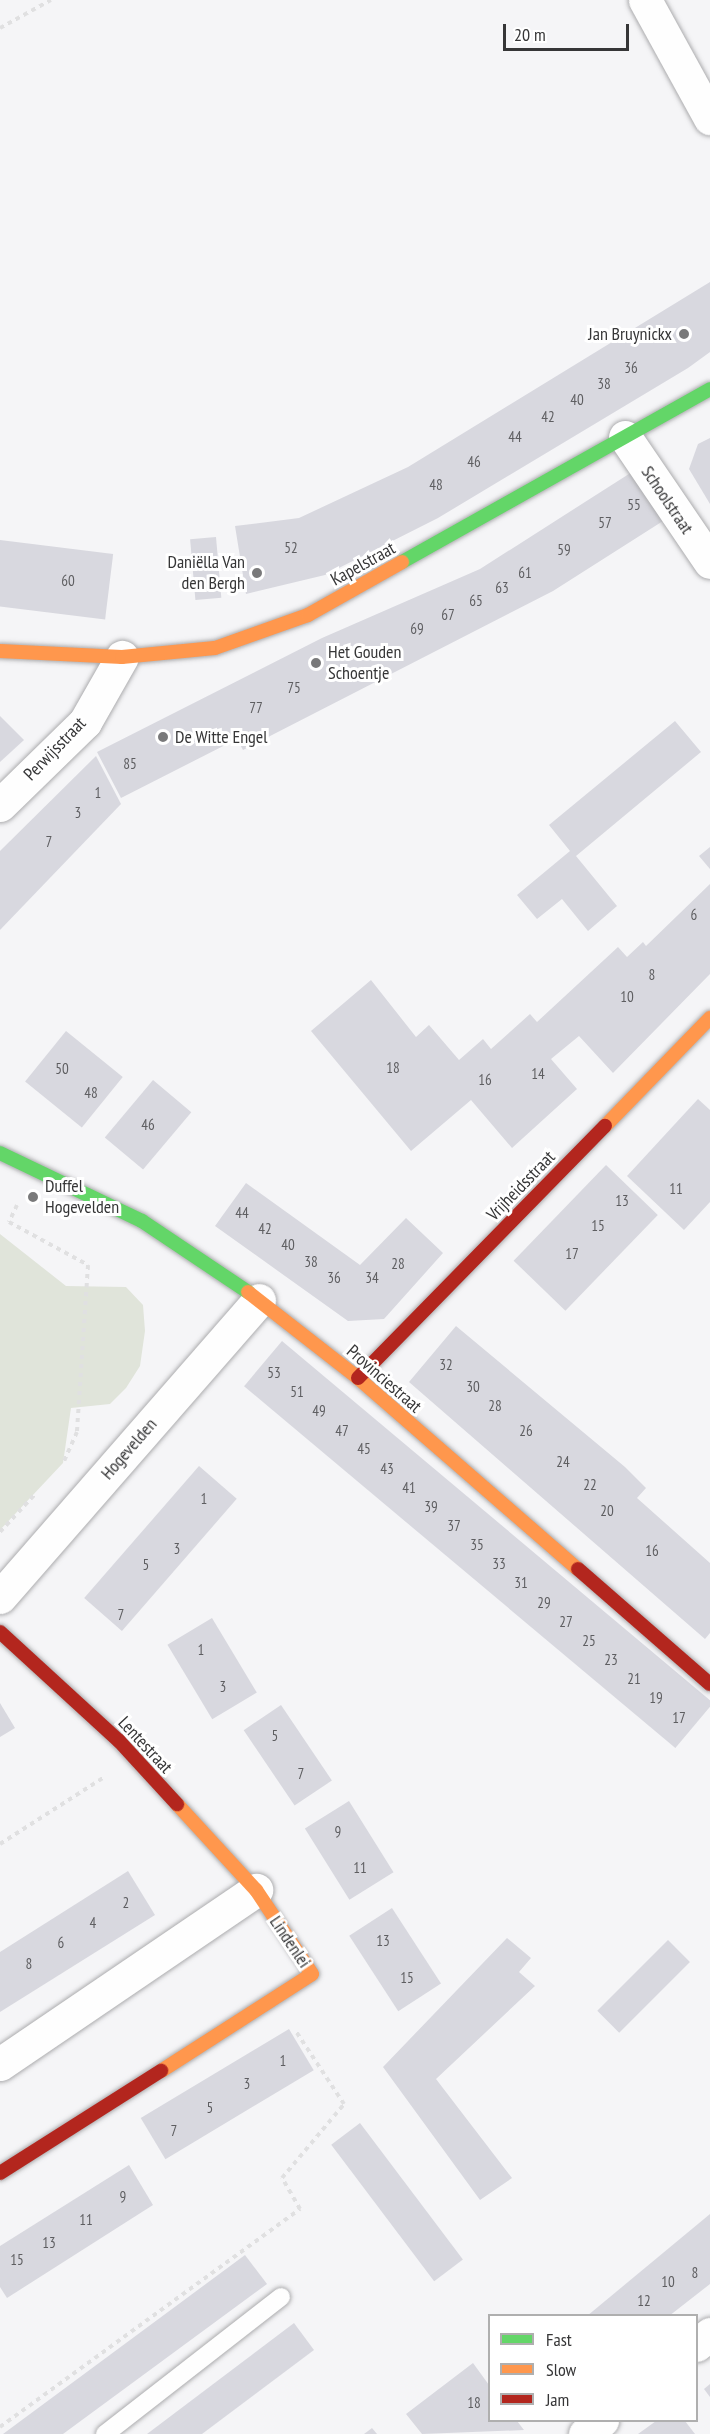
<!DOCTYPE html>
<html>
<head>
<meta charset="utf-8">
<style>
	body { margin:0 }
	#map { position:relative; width:710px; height:2434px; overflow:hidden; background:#f5f5f7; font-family:"PT Sans Narrow",sans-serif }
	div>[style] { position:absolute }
	.green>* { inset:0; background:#e0e4da }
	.building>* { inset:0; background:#d8d8df; transform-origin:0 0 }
	.path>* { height:4px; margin-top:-2px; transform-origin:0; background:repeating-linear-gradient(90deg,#e0e0e1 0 4.5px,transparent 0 9px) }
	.roads { filter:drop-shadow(0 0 2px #acacae) drop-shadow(0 0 2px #acacae) }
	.lane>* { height:18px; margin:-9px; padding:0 9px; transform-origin:9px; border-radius:9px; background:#fefefe }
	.street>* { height:33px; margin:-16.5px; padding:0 16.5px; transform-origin:16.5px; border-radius:16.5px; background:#fefefe }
	.fast>* { height:14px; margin:-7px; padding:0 7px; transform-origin:7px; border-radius:7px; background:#63d668 }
	.slow>* { height:14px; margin:-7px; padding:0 7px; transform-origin:7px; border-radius:7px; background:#ff974d }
	.jam>* { height:14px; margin:-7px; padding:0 7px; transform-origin:7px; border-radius:7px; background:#b3261e }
	.dots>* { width:16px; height:16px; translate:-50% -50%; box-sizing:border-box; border:3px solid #fff; border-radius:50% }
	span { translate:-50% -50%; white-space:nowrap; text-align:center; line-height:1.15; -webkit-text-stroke:6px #fff; paint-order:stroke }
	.number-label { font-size:15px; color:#5e5e61 }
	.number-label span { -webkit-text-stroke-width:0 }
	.poi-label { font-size:18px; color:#363637 }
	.right { translate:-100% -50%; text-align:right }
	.left { translate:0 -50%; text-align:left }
	.street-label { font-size:18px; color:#363637 }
	.legend { position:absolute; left:488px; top:2314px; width:210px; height:108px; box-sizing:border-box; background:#fff; border:2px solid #afafaf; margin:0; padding:8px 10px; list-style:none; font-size:18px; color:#363637 }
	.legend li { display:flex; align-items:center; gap:12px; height:30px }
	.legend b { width:30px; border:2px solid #afafaf }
	.scale { position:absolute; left:503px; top:24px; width:126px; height:27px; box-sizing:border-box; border:3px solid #363637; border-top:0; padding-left:8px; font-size:18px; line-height:21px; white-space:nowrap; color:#363637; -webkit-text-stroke:4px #fff; paint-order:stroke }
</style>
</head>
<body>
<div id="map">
	<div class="green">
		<i style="clip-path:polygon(0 1234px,66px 1286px,126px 1287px,143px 1305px,145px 1331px,140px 1366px,126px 1388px,110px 1404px,71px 1408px,63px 1463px,0 1530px)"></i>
	</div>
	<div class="building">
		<i style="clip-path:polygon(710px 282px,710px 352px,688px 368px,438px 518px,325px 575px,246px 594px,235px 526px,299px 518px,408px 467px)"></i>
		<i style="clip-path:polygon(710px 438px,710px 504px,689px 469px,698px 444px)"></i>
		<i style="clip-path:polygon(632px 472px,663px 521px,553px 591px,243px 750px,237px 739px,121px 798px,97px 752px,322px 638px,480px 569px)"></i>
		<i style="left:216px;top:537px;width:61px;height:26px;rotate:85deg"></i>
		<i style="left:0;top:540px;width:114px;height:66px;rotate:7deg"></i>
		<i style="clip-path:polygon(0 716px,24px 740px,0 762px)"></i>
		<i style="clip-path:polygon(675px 721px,701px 752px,576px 856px,617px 906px,588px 931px,562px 899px,537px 919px,517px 895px,570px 851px,549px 825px)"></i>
		<i style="clip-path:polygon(96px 756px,121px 804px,0 930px,0 851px)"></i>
		<i style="clip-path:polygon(710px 847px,710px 869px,699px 856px)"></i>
		<i style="clip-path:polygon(710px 884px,710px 974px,613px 1073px,579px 1036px,551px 1059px,577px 1089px,512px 1148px,471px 1100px,411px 1151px,311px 1031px,371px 980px,416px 1037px,429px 1025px,459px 1060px,483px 1039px,491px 1049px,530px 1014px,537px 1022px,618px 947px,627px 957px,643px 942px,646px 946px)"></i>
		<i style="left:66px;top:1031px;width:73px;height:65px;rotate:39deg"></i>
		<i style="left:153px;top:1080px;width:50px;height:75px;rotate:40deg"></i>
		<i style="clip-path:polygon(698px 1099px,710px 1110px,710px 1202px,684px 1230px,627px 1176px)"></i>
		<i style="left:606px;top:1165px;width:72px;height:133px;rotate:44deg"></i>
		<i style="clip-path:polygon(246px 1183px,360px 1265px,406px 1218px,443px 1253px,384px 1319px,348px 1321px,215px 1226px)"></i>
		<i style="clip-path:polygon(456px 1326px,625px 1467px,646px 1488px,637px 1498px,710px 1563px,710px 1633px,705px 1639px,409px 1382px)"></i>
		<i style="left:282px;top:1341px;width:563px;height:59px;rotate:40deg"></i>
		<i style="left:199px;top:1466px;width:50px;height:175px;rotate:41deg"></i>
		<i style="left:212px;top:1618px;width:87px;height:52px;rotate:59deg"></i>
		<i style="clip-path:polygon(0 1703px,15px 1728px,0 1737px)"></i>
		<i style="left:281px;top:1705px;width:91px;height:45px;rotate:56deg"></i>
		<i style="left:349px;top:1801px;width:84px;height:52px;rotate:58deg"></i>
		<i style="clip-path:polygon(128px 1871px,155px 1915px,0 2012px,0 1952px)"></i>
		<i style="left:392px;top:1908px;width:90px;height:51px;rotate:57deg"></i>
		<i style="clip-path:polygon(507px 1938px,531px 1958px,519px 1972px,535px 1986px,436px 2079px,512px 2178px,480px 2200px,383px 2067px)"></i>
		<i style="left:668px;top:1940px;width:31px;height:100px;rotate:45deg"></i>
		<i style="left:289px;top:2029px;width:48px;height:173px;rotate:59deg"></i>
		<i style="left:360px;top:2123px;width:171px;height:36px;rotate:53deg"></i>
		<i style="clip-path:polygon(129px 2165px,153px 2205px,7px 2298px,0 2287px,0 2246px)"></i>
		<i style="clip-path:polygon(710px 2214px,710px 2284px,669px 2316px,587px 2316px)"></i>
		<i style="clip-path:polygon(245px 2255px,267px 2284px,63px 2434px,3px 2434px)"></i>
		<i style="clip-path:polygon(294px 2323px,314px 2350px,202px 2434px,147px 2434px)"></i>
		<i style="clip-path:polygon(473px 2363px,489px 2385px,489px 2421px,517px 2421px,524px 2430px,422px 2434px,406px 2414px)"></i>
		<i style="clip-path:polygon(710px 2384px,710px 2397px,704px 2389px)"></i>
		<i style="clip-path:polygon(656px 2421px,685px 2421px,695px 2434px,638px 2434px)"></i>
		<i style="clip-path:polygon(372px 2428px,377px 2434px,364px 2434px)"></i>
	</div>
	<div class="path">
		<i style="left:0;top:28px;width:58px;rotate:-28.8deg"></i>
		<i style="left:17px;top:1205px;width:19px;rotate:115deg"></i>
		<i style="left:9px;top:1222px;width:90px;rotate:28.6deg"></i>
		<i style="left:88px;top:1265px;width:167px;rotate:93.8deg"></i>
		<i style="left:77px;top:1432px;width:34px;rotate:114deg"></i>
		<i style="left:0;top:1532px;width:53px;rotate:-47.3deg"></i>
		<i style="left:0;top:1844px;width:122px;rotate:-32.7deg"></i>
		<i style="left:0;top:2427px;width:371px;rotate:-36deg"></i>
		<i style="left:300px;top:2209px;width:36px;rotate:-120deg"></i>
		<i style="left:282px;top:2178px;width:97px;rotate:-50deg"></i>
		<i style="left:344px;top:2104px;width:89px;rotate:-123.5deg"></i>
	</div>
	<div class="roads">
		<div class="lane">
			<i style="left:105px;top:2434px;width:223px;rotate:-37.9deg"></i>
		</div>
		<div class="street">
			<i style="left:645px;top:0;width:135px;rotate:61.2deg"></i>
			<i style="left:625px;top:437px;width:151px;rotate:55.8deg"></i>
			<i style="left:0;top:805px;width:119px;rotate:-44.3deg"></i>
			<i style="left:85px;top:722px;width:75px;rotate:-60.4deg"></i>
			<i style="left:0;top:1597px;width:394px;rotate:-48.9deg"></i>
			<i style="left:0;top:2064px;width:310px;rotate:-34.2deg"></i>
			<i style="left:696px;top:2345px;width:18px;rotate:-38deg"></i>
			<i style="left:585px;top:2434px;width:22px;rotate:-39deg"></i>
		</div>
		<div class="fast">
			<i style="left:402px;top:562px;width:353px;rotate:-29.3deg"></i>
			<i style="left:0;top:1153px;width:157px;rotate:25.6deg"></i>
			<i style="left:142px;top:1221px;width:128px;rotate:33.8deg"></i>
		</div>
		<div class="slow">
			<i style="left:0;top:651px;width:122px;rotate:2.8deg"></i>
			<i style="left:122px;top:657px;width:93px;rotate:-5.5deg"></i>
			<i style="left:215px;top:648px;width:99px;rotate:-19.5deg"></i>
			<i style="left:308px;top:615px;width:108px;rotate:-29.4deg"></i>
			<i style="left:605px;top:1126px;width:151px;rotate:-45.8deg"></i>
			<i style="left:248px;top:1292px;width:140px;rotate:38deg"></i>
			<i style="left:358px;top:1378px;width:291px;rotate:41deg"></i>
			<i style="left:161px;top:2071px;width:179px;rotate:-32.7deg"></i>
			<i style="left:312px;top:1974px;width:101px;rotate:-123.7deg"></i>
			<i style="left:256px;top:1890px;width:117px;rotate:-132.6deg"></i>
		</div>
		<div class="jam">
			<i style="left:358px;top:1378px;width:353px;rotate:-45.6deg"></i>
			<i style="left:578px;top:1569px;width:175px;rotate:41.1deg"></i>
			<i style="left:0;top:1632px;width:161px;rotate:42.5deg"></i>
			<i style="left:119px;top:1741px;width:86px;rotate:47.4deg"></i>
			<i style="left:0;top:2173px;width:191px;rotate:-32.4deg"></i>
		</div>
	</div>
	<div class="dots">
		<i style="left:684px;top:334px;background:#79797a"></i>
		<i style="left:257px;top:573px;background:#79797a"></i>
		<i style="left:316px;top:663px;background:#79797a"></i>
		<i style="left:163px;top:737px;background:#79797a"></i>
		<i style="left:33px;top:1197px;background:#79797a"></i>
	</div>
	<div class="number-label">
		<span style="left:631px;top:368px">36</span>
		<span style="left:604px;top:384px">38</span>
		<span style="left:577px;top:400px">40</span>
		<span style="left:548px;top:417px">42</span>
		<span style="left:515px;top:437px">44</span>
		<span style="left:474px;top:462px">46</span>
		<span style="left:436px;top:485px">48</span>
		<span style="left:634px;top:505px">55</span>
		<span style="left:605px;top:523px">57</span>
		<span style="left:291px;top:548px">52</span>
		<span style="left:564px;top:550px">59</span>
		<span style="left:525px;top:573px">61</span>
		<span style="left:68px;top:581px">60</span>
		<span style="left:502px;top:588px">63</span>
		<span style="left:476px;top:601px">65</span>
		<span style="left:448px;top:615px">67</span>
		<span style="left:417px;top:629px">69</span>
		<span style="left:294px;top:688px">75</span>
		<span style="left:256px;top:708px">77</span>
		<span style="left:130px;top:764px">85</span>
		<span style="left:98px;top:793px">1</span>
		<span style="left:78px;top:813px">3</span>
		<span style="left:49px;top:842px">7</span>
		<span style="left:694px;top:915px">6</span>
		<span style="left:652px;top:975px">8</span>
		<span style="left:627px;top:997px">10</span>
		<span style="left:393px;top:1068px">18</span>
		<span style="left:62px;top:1069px">50</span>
		<span style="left:538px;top:1074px">14</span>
		<span style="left:485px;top:1080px">16</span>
		<span style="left:91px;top:1093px">48</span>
		<span style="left:148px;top:1125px">46</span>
		<span style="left:676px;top:1189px">11</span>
		<span style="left:622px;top:1201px">13</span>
		<span style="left:242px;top:1213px">44</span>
		<span style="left:598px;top:1226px">15</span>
		<span style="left:265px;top:1229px">42</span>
		<span style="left:288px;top:1245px">40</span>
		<span style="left:572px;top:1254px">17</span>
		<span style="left:311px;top:1262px">38</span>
		<span style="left:398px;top:1264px">28</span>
		<span style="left:334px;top:1278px">36</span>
		<span style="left:372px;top:1278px">34</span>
		<span style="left:446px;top:1365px">32</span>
		<span style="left:274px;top:1373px">53</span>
		<span style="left:473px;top:1387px">30</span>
		<span style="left:297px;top:1392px">51</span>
		<span style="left:495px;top:1406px">28</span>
		<span style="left:319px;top:1411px">49</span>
		<span style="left:342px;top:1431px">47</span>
		<span style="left:526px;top:1431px">26</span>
		<span style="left:364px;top:1449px">45</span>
		<span style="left:563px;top:1462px">24</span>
		<span style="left:387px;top:1469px">43</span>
		<span style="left:590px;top:1485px">22</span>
		<span style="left:409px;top:1488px">41</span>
		<span style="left:204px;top:1499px">1</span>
		<span style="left:431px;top:1507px">39</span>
		<span style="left:607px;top:1511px">20</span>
		<span style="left:454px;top:1526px">37</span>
		<span style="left:477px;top:1545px">35</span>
		<span style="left:177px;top:1549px">3</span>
		<span style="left:652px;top:1551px">16</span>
		<span style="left:499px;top:1564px">33</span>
		<span style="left:146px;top:1565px">5</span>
		<span style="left:521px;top:1583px">31</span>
		<span style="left:544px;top:1603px">29</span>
		<span style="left:121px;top:1615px">7</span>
		<span style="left:566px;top:1622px">27</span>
		<span style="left:589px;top:1641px">25</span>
		<span style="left:201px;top:1650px">1</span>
		<span style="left:611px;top:1660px">23</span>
		<span style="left:634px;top:1679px">21</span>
		<span style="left:223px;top:1687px">3</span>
		<span style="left:656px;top:1698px">19</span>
		<span style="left:679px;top:1718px">17</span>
		<span style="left:275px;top:1736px">5</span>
		<span style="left:301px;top:1774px">7</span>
		<span style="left:338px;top:1832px">9</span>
		<span style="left:360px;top:1868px">11</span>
		<span style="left:126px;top:1903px">2</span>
		<span style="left:93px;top:1923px">4</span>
		<span style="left:383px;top:1941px">13</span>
		<span style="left:61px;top:1943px">6</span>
		<span style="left:29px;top:1964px">8</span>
		<span style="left:407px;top:1978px">15</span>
		<span style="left:283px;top:2061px">1</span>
		<span style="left:247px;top:2084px">3</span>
		<span style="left:210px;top:2108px">5</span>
		<span style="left:174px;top:2131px">7</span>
		<span style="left:123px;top:2197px">9</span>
		<span style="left:86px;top:2220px">11</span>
		<span style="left:49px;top:2243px">13</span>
		<span style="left:17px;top:2260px">15</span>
		<span style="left:695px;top:2273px">8</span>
		<span style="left:668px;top:2282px">10</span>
		<span style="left:644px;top:2301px">12</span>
		<span style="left:474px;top:2403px">18</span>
	</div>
	<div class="poi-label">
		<span class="right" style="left:672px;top:334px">Jan Bruynickx</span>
		<span class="right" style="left:245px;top:573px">Daniëlla Van<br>den Bergh</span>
		<span class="left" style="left:328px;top:663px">Het Gouden<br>Schoentje</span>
		<span class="left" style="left:175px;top:737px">De Witte Engel</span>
		<span class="left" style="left:45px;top:1197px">Duffel<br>Hogevelden</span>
	</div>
	<div class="street-label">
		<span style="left:667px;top:500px;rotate:56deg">Schoolstraat</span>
		<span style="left:363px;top:564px;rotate:-29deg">Kapelstraat</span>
		<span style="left:55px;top:749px;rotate:-46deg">Perwijsstraat</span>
		<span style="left:521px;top:1186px;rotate:-46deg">Vrijheidsstraat</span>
		<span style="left:384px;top:1379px;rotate:41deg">Provinciestraat</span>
		<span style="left:129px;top:1449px;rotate:-49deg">Hogevelden</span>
		<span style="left:145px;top:1745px;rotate:47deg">Lentestraat</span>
		<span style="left:290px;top:1942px;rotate:56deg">Lindenlei</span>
	</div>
	<ul class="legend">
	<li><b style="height:8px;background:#63d668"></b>Fast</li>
	<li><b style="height:8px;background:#ff974d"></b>Slow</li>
	<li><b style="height:8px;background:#b3261e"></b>Jam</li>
	</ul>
	<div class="scale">20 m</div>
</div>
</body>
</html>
